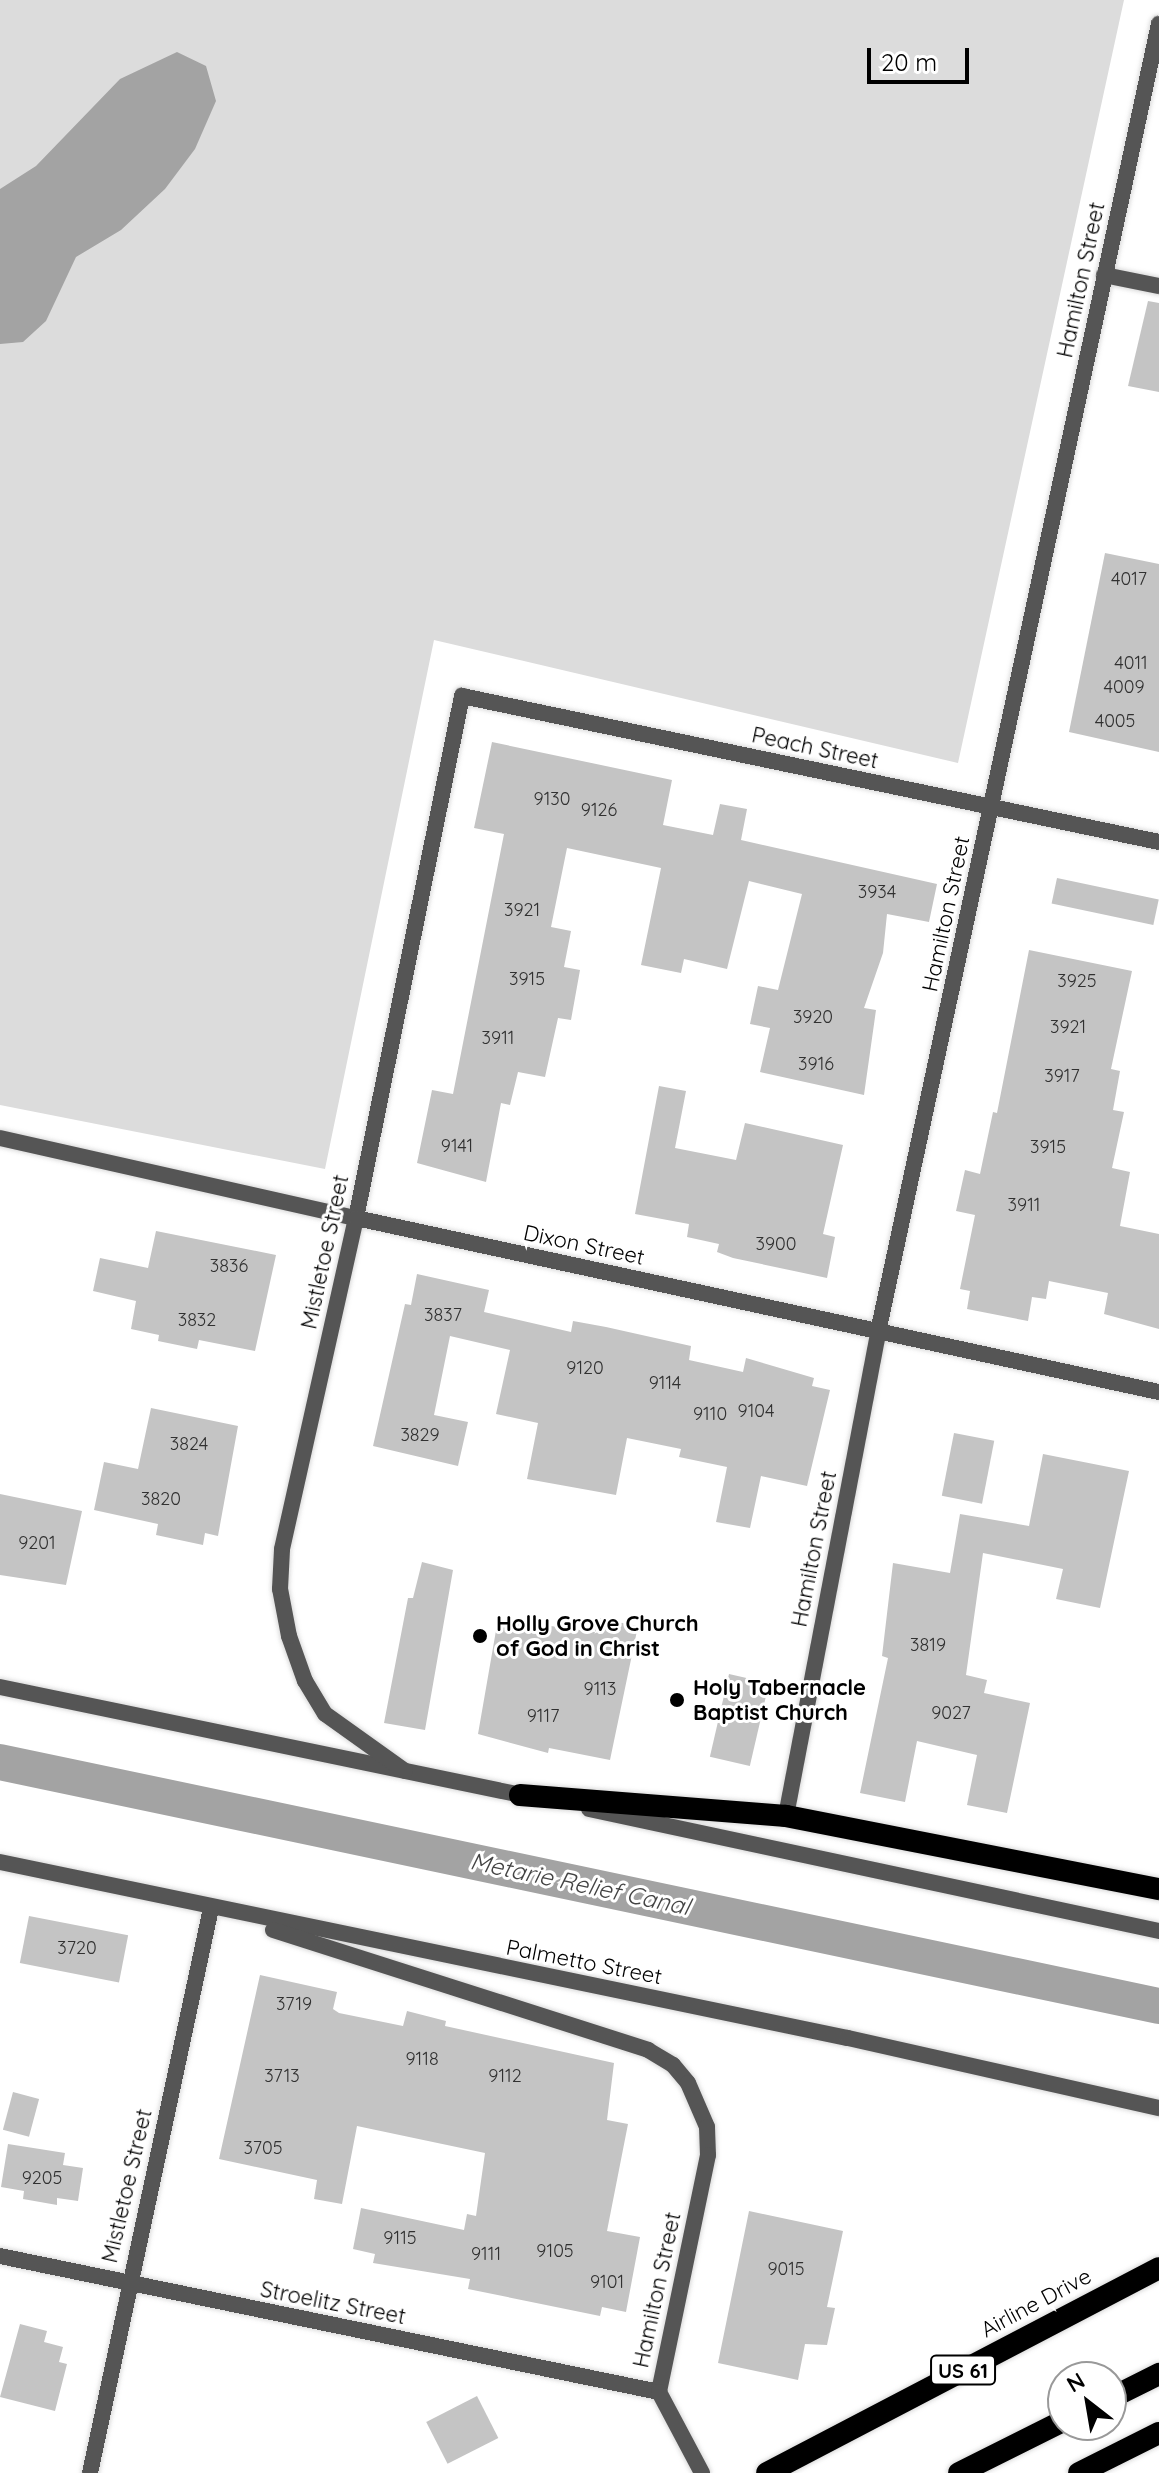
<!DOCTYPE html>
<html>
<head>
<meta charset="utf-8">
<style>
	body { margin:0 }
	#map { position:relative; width:1159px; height:2473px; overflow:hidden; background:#fff; font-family:Quicksand,sans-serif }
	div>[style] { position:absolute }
	.green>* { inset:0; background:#dcdcdc }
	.water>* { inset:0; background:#a3a3a3 }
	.canal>* { height:36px; margin:-18px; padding:0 18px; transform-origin:18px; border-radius:18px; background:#a3a3a3 }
	.building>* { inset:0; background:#c4c4c4; transform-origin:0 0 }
	.roads { filter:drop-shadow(0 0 2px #dbdbdb) drop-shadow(0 0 2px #dbdbdb) }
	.minor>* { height:16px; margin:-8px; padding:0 8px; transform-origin:8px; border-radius:8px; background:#555 }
	.tertiary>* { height:16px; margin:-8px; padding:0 8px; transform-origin:8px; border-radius:8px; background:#555 }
	.trunk>* { height:22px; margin:-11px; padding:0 11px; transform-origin:11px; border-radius:11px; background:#000 }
	.dots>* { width:22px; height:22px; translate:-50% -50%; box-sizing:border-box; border:4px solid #fff; border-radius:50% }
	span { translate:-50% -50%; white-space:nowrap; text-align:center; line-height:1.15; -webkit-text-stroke:6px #fff; paint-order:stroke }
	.number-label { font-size:18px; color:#313131 }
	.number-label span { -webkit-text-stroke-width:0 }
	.shield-label span { padding:2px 6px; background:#fff; border:2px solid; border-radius:6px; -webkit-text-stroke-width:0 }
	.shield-label { font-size:20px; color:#000; font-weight:700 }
	.street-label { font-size:22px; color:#000 }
	.poi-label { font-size:22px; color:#000; font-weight:700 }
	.left { translate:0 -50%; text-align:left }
	.water-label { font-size:24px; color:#444; font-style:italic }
	.north { position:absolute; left:1047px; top:2361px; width:80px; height:80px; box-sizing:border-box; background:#fff; border:2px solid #999; border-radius:50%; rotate:329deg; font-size:22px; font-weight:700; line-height:32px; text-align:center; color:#000 }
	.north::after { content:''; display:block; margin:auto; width:28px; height:36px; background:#000; clip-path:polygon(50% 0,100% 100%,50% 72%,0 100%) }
	.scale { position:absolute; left:867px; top:48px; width:102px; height:36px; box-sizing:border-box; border:4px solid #000; border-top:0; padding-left:10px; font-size:24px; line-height:28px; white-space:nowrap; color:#000; -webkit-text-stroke:6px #fff; paint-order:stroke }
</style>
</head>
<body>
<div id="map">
	<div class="green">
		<i style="clip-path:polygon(0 0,1124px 0,958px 763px,434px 640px,325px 1169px,0 1105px)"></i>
	</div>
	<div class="water">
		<i style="clip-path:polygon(177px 52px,206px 66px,216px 101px,195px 149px,165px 189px,121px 230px,76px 257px,46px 321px,23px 342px,0 344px,0 189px,36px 166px,120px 79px)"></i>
	</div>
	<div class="canal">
		<i style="left:0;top:1762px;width:1184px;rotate:11.89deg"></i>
	</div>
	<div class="building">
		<i style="clip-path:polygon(1148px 301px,1159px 303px,1159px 392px,1128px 386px)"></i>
		<i style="clip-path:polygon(1105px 553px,1159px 564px,1159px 752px,1069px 732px)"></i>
		<i style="clip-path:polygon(492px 742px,672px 780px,663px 825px,713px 835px,720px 804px,747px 809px,741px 840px,937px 884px,929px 922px,887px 914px,883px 953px,864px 1008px,876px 1010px,864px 1095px,760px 1072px,770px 1028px,750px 1024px,758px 986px,778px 990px,802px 894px,749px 881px,727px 969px,684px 959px,681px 973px,641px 965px,661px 868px,567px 848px,551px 927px,571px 931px,564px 967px,580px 970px,571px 1020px,558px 1018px,545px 1077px,518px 1072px,510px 1105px,501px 1103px,486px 1182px,417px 1163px,432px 1090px,453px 1094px,504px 834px,474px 828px)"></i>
		<i style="left:1057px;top:878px;width:104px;height:26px;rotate:12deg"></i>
		<i style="clip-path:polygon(1029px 950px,1132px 971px,1111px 1069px,1120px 1071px,1113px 1110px,1124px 1112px,1112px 1168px,1130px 1172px,1120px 1226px,1159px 1234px,1159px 1329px,1104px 1314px,1108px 1293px,1049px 1281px,1046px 1299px,1032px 1297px,1028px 1321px,967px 1309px,970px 1291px,960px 1289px,975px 1215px,956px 1211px,965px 1170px,980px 1174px,993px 1112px,997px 1113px)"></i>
		<i style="clip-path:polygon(659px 1086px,686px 1091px,675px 1148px,736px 1160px,745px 1123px,843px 1145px,823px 1234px,835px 1237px,827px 1278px,733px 1258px,717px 1252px,719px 1244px,687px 1237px,689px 1224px,635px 1214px)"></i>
		<i style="clip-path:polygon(156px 1231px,276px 1255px,255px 1351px,199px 1340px,197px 1349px,158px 1341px,159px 1335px,131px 1329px,136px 1301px,93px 1291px,100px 1258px,148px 1268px)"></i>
		<i style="clip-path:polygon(417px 1274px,489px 1290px,484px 1312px,571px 1332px,573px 1321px,606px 1327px,691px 1346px,689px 1360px,743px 1372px,746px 1358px,814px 1378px,812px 1386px,830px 1390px,807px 1486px,761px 1476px,750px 1528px,716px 1522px,727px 1467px,679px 1457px,681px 1449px,627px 1438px,616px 1495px,527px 1479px,538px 1423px,496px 1414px,510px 1350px,450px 1336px,434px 1415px,468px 1422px,458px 1466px,373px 1446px,405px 1304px,411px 1305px)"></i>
		<i style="clip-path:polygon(151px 1408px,238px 1426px,218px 1536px,205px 1533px,203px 1545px,156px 1535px,158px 1524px,94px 1510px,104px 1462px,138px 1469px)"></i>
		<i style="left:954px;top:1433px;width:41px;height:64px;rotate:11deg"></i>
		<i style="clip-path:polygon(1043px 1454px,1129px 1471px,1100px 1608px,1056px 1599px,1063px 1569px,983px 1553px,966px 1675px,987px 1680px,984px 1693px,1030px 1703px,1007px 1813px,967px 1805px,977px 1755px,917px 1741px,905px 1802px,860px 1793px,888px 1658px,882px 1656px,893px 1563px,950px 1573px,960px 1514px,1029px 1526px)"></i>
		<i style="clip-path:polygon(0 1494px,82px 1511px,66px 1585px,0 1575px)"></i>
		<i style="clip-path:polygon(422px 1562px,453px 1570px,425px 1730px,384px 1723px,408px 1598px,413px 1598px)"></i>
		<i style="clip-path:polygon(598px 1618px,638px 1626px,610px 1760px,549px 1748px,548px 1753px,478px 1734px,498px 1619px,595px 1632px)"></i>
		<i style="left:729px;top:1674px;width:41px;height:85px;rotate:13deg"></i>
		<i style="left:29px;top:1916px;width:101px;height:48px;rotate:11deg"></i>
		<i style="clip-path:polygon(260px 1975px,337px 1992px,333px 2009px,339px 2013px,403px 2026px,407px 2011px,446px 2021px,445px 2026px,614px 2063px,607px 2120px,628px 2124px,607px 2231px,640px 2237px,626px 2312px,602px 2307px,600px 2316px,468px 2289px,470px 2279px,373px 2263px,375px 2254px,353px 2249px,361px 2208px,464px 2230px,467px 2214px,476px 2216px,485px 2153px,357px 2126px,342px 2204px,314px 2199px,317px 2180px,219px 2159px)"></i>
		<i style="left:13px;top:2092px;width:27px;height:39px;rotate:15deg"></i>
		<i style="clip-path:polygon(8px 2144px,65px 2153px,63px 2165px,83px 2168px,78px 2201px,57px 2198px,57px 2205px,23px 2199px,24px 2191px,1px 2187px)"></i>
		<i style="clip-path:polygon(749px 2211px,843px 2231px,827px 2307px,835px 2308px,827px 2345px,805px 2344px,798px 2380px,718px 2363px)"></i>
		<i style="clip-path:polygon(20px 2324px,47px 2331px,44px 2342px,63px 2347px,59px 2362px,67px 2364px,55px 2411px,0 2397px)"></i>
		<i style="left:477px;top:2396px;width:47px;height:57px;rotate:63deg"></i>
	</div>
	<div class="roads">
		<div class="minor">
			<i style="left:1104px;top:275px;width:56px;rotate:11.3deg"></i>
			<i style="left:0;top:1138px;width:365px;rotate:12.7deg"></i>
			<i style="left:356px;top:1218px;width:533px;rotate:-78.52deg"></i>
			<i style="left:462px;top:696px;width:712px;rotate:11.83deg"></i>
			<i style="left:786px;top:1816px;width:493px;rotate:-79.2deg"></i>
			<i style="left:878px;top:1332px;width:1338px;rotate:-77.88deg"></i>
			<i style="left:0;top:2256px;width:673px;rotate:11.66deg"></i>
			<i style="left:90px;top:2473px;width:578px;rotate:-77.91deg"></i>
		</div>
		<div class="tertiary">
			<i style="left:0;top:1687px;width:542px;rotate:11.7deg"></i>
			<i style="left:405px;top:1771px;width:98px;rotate:-144.5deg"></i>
			<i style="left:325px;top:1714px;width:39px;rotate:-121deg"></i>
			<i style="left:305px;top:1681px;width:48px;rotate:-109.6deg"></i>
			<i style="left:289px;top:1636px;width:48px;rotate:-100.8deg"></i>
			<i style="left:280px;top:1589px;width:40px;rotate:-87.1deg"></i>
			<i style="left:282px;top:1549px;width:339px;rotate:-77.4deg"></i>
			<i style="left:356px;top:1218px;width:822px;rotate:12.23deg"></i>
			<i style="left:589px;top:1809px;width:583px;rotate:12.08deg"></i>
			<i style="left:0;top:1862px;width:866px;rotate:11.73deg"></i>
			<i style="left:848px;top:2038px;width:319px;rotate:12.7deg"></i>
			<i style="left:273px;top:1930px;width:394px;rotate:17.7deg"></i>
			<i style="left:648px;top:2050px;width:29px;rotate:31deg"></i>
			<i style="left:673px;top:2065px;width:23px;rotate:50deg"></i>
			<i style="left:688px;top:2083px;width:48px;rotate:66.6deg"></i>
			<i style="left:707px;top:2127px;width:28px;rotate:88deg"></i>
			<i style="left:708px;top:2155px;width:242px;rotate:101.7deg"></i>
			<i style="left:659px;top:2392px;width:92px;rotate:62deg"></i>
		</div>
		<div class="trunk">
			<i style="left:520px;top:1795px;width:267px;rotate:4.5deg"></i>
			<i style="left:786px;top:1816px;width:380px;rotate:11.1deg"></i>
			<i style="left:1111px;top:2398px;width:54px;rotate:-26.6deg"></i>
			<i style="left:767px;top:2473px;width:442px;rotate:-27.6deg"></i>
			<i style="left:959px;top:2473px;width:116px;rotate:-26.6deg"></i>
			<i style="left:1079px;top:2473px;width:89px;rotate:-26.6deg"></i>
		</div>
	</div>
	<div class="dots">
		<i style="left:480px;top:1636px;background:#000"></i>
		<i style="left:677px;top:1700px;background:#000"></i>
	</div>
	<div class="number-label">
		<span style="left:1129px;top:579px">4017</span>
		<span style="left:1131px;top:663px">4011</span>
		<span style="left:1124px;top:687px">4009</span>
		<span style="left:1115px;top:721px">4005</span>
		<span style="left:552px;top:799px">9130</span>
		<span style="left:599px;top:810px">9126</span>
		<span style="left:877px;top:892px">3934</span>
		<span style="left:522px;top:910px">3921</span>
		<span style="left:527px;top:979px">3915</span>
		<span style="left:1077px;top:981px">3925</span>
		<span style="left:813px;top:1017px">3920</span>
		<span style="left:1068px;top:1027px">3921</span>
		<span style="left:498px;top:1038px">3911</span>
		<span style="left:816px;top:1064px">3916</span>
		<span style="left:1062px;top:1076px">3917</span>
		<span style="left:457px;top:1146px">9141</span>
		<span style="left:1048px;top:1147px">3915</span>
		<span style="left:1024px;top:1205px">3911</span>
		<span style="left:776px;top:1244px">3900</span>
		<span style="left:229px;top:1266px">3836</span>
		<span style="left:443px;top:1315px">3837</span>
		<span style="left:197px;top:1320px">3832</span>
		<span style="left:585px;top:1368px">9120</span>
		<span style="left:665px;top:1383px">9114</span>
		<span style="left:756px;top:1411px">9104</span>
		<span style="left:710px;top:1414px">9110</span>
		<span style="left:420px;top:1435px">3829</span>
		<span style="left:189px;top:1444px">3824</span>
		<span style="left:161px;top:1499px">3820</span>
		<span style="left:37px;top:1543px">9201</span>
		<span style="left:928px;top:1645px">3819</span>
		<span style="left:600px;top:1689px">9113</span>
		<span style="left:951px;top:1713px">9027</span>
		<span style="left:543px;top:1716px">9117</span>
		<span style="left:77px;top:1948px">3720</span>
		<span style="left:294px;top:2004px">3719</span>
		<span style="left:422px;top:2059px">9118</span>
		<span style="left:282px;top:2076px">3713</span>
		<span style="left:505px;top:2076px">9112</span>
		<span style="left:263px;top:2148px">3705</span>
		<span style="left:42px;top:2178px">9205</span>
		<span style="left:400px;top:2238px">9115</span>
		<span style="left:555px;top:2251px">9105</span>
		<span style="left:486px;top:2254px">9111</span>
		<span style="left:786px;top:2269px">9015</span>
		<span style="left:607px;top:2282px">9101</span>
	</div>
	<div class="shield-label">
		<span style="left:963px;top:2370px">US 61</span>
	</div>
	<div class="street-label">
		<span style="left:1081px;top:280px;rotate:-78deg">Hamilton Street</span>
		<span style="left:815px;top:748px;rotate:12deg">Peach Street</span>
		<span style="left:946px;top:914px;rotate:-78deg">Hamilton Street</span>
		<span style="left:584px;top:1245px;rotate:12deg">Dixon Street</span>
		<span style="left:325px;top:1252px;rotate:-78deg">Mistletoe Street</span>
		<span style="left:814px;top:1549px;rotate:-79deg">Hamilton Street</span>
		<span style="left:584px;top:1962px;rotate:11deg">Palmetto Street</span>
		<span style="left:127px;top:2186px;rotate:-77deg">Mistletoe Street</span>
		<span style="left:657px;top:2290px;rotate:-78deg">Hamilton Street</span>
		<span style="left:333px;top:2303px;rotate:11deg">Stroelitz Street</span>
		<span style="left:1036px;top:2303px;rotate:-28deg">Airline Drive</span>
	</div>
	<div class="poi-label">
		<span class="left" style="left:496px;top:1636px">Holly Grove Church<br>of God in Christ</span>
		<span class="left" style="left:693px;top:1700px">Holy Tabernacle<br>Baptist Church</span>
	</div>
	<div class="water-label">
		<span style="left:580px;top:1884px;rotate:12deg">Metarie Relief Canal</span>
	</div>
	<div class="north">N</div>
	<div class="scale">20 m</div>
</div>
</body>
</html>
